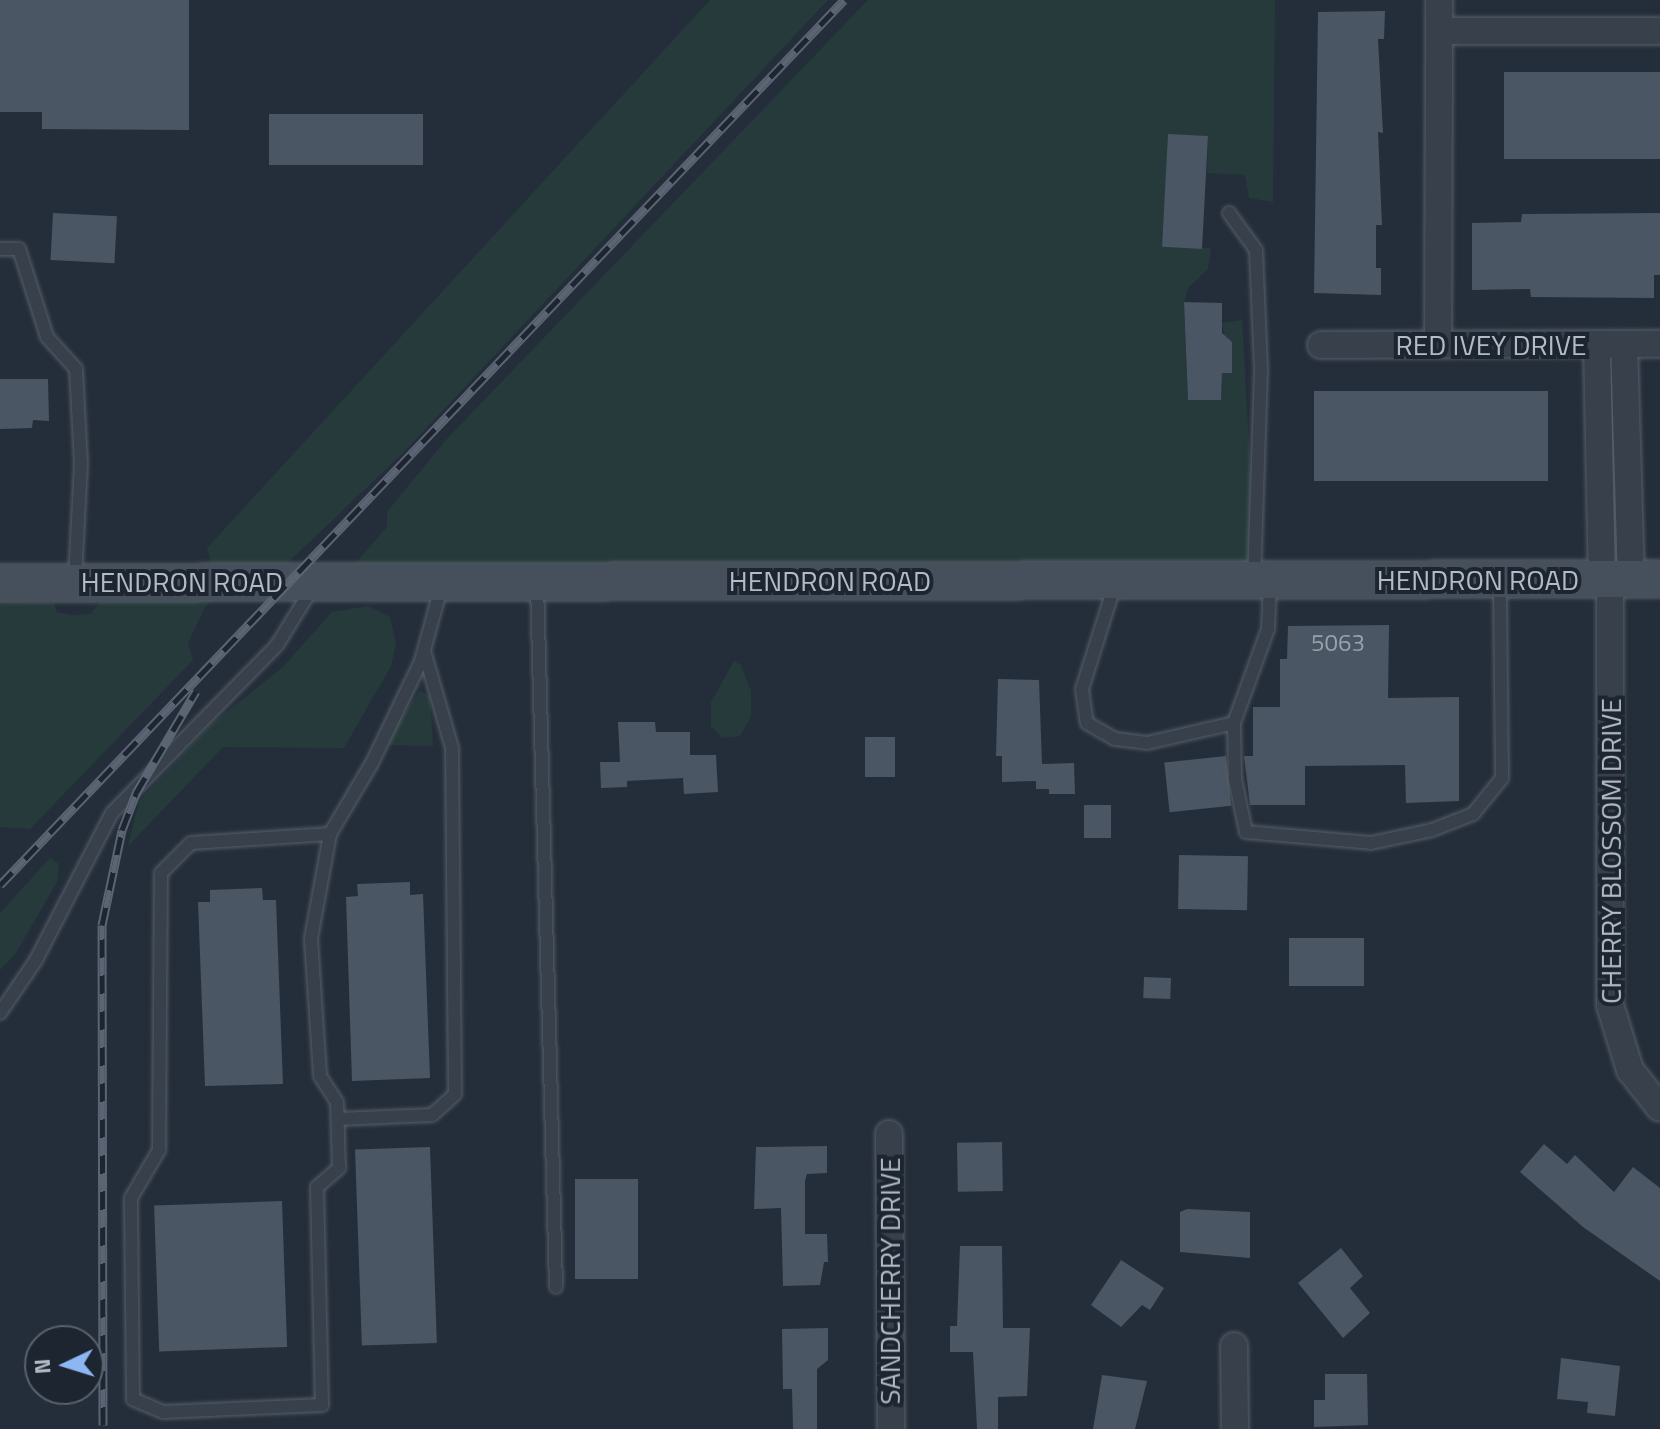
<!DOCTYPE html>
<html>
<head>
<meta charset="utf-8">
<style>
	body { margin:0 }
	#map { position:relative; width:1660px; height:1429px; overflow:hidden; background:#242e3a; font-family:"Titillium Web",sans-serif }
	div>[style] { position:absolute }
	.green>* { inset:0; background:#263a3b }
	.building>* { inset:0; background:#4a5663; transform-origin:0 0 }
	.roads { filter:drop-shadow(0 0 2px #565e69) drop-shadow(0 0 2px #565e69) }
	.lane>* { height:12px; margin:-6px; padding:0 6px; transform-origin:6px; border-radius:6px; background:#38404b }
	.street>* { height:26px; margin:-13px; padding:0 13px; transform-origin:13px; border-radius:13px; background:#38404b }
	.secondary>* { height:36px; margin:-18px; padding:0 18px; transform-origin:18px; border-radius:18px; background:#46505d }
	.rail>* { height:9px; margin-top:-4.5px; transform-origin:0; background:repeating-linear-gradient(90deg,#1d2530 0 18px,#5a6472 0 36px); box-sizing:border-box; border-block:2px solid #5a6472 }
	span { translate:-50% -50%; white-space:nowrap; text-align:center; line-height:1.15; -webkit-text-stroke:8px #1d2530; paint-order:stroke }
	.number-label { font-size:24px; color:#99a2ad }
	.number-label span { -webkit-text-stroke-width:0 }
	.street-label { font-size:28px; color:#b3bbc6 }
	.north { position:absolute; left:24px; top:1325px; width:80px; height:80px; box-sizing:border-box; background:#1d2530; border:2px solid #59616c; border-radius:50%; rotate:266deg; font-size:22px; font-weight:700; line-height:32px; text-align:center; color:#b3bbc6 }
	.north::after { content:''; display:block; margin:auto; width:28px; height:36px; background:#8cb7f2; clip-path:polygon(50% 0,100% 100%,50% 72%,0 100%) }
</style>
</head>
<body>
<div id="map">
	<div class="green">
		<i style="clip-path:polygon(710px 0,828px 0,402px 454px,280px 570px,213px 569px,207px 548px)"></i>
		<i style="clip-path:polygon(868px 0,1275px 0,1273px 202px,1249px 198px,1245px 175px,1207px 173px,1208px 136px,1168px 135px,1166px 246px,1211px 248px,1208px 269px,1188px 288px,1184px 303px,1188px 400px,1221px 400px,1222px 373px,1232px 373px,1222px 323px,1242px 320px,1252px 499px,1250px 569px,353px 566px,387px 527px,387px 512px,445px 441px)"></i>
		<i style="clip-path:polygon(117px 598px,215px 599px,205px 607px,188px 643px,193px 660px,30px 829px,0 827px,0 601px,54px 603px,57px 612px,70px 615px,91px 614px,99px 603px)"></i>
		<i style="clip-path:polygon(368px 606px,390px 617px,396px 644px,391px 666px,344px 748px,223px 747px,128px 846px,139px 801px,211px 724px,282px 668px,332px 612px)"></i>
		<i style="clip-path:polygon(734px 661px,741px 665px,751px 691px,751px 716px,740px 736px,722px 738px,711px 726px,711px 702px)"></i>
		<i style="clip-path:polygon(420px 691px,430px 696px,433px 746px,382px 745px)"></i>
		<i style="clip-path:polygon(50px 858px,59px 864px,57px 882px,16px 953px,0 970px,0 913px)"></i>
	</div>
	<div class="building">
		<i style="clip-path:polygon(0 0,189px 0,189px 130px,42px 129px,42px 112px,0 112px)"></i>
		<i style="clip-path:polygon(1385px 11px,1384px 39px,1378px 39px,1383px 133px,1378px 132px,1382px 225px,1376px 225px,1376px 268px,1381px 268px,1381px 295px,1314px 293px,1318px 12px)"></i>
		<i style="left:1504px;top:72px;width:156px;height:87px"></i>
		<i style="left:269px;top:114px;width:154px;height:51px"></i>
		<i style="left:1168px;top:134px;width:40px;height:113px;rotate:3deg"></i>
		<i style="left:53px;top:213px;width:64px;height:47px;rotate:3deg"></i>
		<i style="clip-path:polygon(1660px 213px,1660px 275px,1654px 275px,1654px 298px,1531px 297px,1530px 289px,1472px 290px,1472px 223px,1521px 222px,1522px 214px)"></i>
		<i style="clip-path:polygon(1184px 302px,1222px 303px,1222px 333px,1232px 342px,1232px 373px,1222px 373px,1221px 400px,1188px 400px)"></i>
		<i style="clip-path:polygon(0 379px,48px 379px,49px 421px,33px 420px,32px 428px,0 429px)"></i>
		<i style="left:1314px;top:391px;width:234px;height:90px"></i>
		<i style="clip-path:polygon(1389px 625px,1388px 698px,1459px 697px,1459px 801px,1406px 803px,1405px 765px,1305px 766px,1305px 805px,1250px 805px,1244px 756px,1253px 756px,1253px 707px,1280px 707px,1280px 659px,1287px 659px,1288px 626px)"></i>
		<i style="clip-path:polygon(998px 679px,1039px 680px,1042px 764px,1074px 763px,1075px 794px,1049px 794px,1049px 789px,1036px 789px,1036px 781px,1002px 782px,1002px 756px,996px 756px)"></i>
		<i style="clip-path:polygon(618px 722px,655px 722px,656px 732px,690px 732px,690px 755px,716px 755px,718px 792px,684px 794px,683px 778px,627px 781px,627px 787px,601px 788px,600px 762px,620px 762px)"></i>
		<i style="left:865px;top:737px;width:30px;height:40px"></i>
		<i style="left:1226px;top:756px;width:50px;height:62px;rotate:84deg"></i>
		<i style="left:1084px;top:805px;width:27px;height:33px"></i>
		<i style="left:1179px;top:855px;width:69px;height:54px;rotate:1deg"></i>
		<i style="clip-path:polygon(410px 882px,410px 895px,423px 894px,430px 1078px,352px 1081px,346px 897px,358px 896px,357px 884px)"></i>
		<i style="clip-path:polygon(262px 888px,263px 900px,276px 900px,283px 1084px,205px 1086px,198px 902px,210px 902px,210px 890px)"></i>
		<i style="left:1289px;top:938px;width:75px;height:48px"></i>
		<i style="left:1144px;top:977px;width:27px;height:21px;rotate:2deg"></i>
		<i style="left:1002px;top:1142px;width:49px;height:45px;rotate:89deg"></i>
		<i style="clip-path:polygon(1544px 1144px,1567px 1164px,1575px 1155px,1614px 1192px,1633px 1167px,1660px 1188px,1660px 1281px,1583px 1227px,1520px 1172px)"></i>
		<i style="clip-path:polygon(827px 1146px,827px 1173px,807px 1174px,805px 1181px,805px 1234px,827px 1234px,828px 1262px,824px 1262px,820px 1285px,783px 1286px,781px 1208px,754px 1209px,756px 1147px)"></i>
		<i style="left:430px;top:1147px;width:196px;height:75px;rotate:88deg"></i>
		<i style="left:575px;top:1179px;width:63px;height:100px"></i>
		<i style="left:282px;top:1201px;width:146px;height:128px;rotate:88deg"></i>
		<i style="clip-path:polygon(1187px 1209px,1250px 1212px,1250px 1258px,1180px 1252px,1180px 1212px)"></i>
		<i style="clip-path:polygon(960px 1246px,1002px 1246px,1003px 1328px,1030px 1328px,1027px 1396px,998px 1397px,998px 1429px,977px 1429px,973px 1352px,950px 1352px,950px 1326px,957px 1326px)"></i>
		<i style="clip-path:polygon(1341px 1248px,1363px 1276px,1350px 1288px,1370px 1313px,1343px 1338px,1298px 1283px)"></i>
		<i style="clip-path:polygon(1121px 1260px,1164px 1288px,1150px 1310px,1142px 1305px,1121px 1327px,1091px 1305px)"></i>
		<i style="clip-path:polygon(828px 1328px,828px 1360px,817px 1369px,817px 1429px,793px 1429px,792px 1389px,783px 1389px,782px 1329px)"></i>
		<i style="clip-path:polygon(1561px 1358px,1620px 1366px,1615px 1416px,1587px 1413px,1588px 1402px,1557px 1399px)"></i>
		<i style="clip-path:polygon(1325px 1374px,1367px 1374px,1368px 1425px,1314px 1427px,1314px 1400px,1325px 1400px)"></i>
		<i style="clip-path:polygon(1102px 1375px,1147px 1381px,1135px 1429px,1093px 1429px)"></i>
	</div>
	<div class="roads">
		<div class="lane">
			<i style="left:1229px;top:213px;width:46px;rotate:53.9deg"></i>
			<i style="left:1256px;top:250px;width:121px;rotate:87.6deg"></i>
			<i style="left:1261px;top:371px;width:206px;rotate:91.9deg"></i>
			<i style="left:0;top:249px;width:19px"></i>
			<i style="left:19px;top:249px;width:92px;rotate:72.3deg"></i>
			<i style="left:47px;top:337px;width:43px;rotate:47.8deg"></i>
			<i style="left:76px;top:369px;width:94px;rotate:87deg"></i>
			<i style="left:81px;top:463px;width:116px;rotate:93deg"></i>
			<i style="left:537px;top:584px;width:703px;rotate:88.45deg"></i>
			<i style="left:1115px;top:584px;width:110px;rotate:107.4deg"></i>
			<i style="left:1082px;top:689px;width:34px;rotate:82deg"></i>
			<i style="left:1087px;top:723px;width:32px;rotate:30deg"></i>
			<i style="left:1115px;top:739px;width:32px;rotate:7deg"></i>
			<i style="left:1147px;top:743px;width:89px;rotate:-12.9deg"></i>
			<i style="left:1270px;top:585px;width:44px;rotate:92.6deg"></i>
			<i style="left:1268px;top:629px;width:100px;rotate:109.9deg"></i>
			<i style="left:1234px;top:723px;width:56px;rotate:89deg"></i>
			<i style="left:1235px;top:779px;width:54px;rotate:78.3deg"></i>
			<i style="left:1246px;top:832px;width:125px;rotate:5deg"></i>
			<i style="left:1371px;top:843px;width:62px;rotate:-12deg"></i>
			<i style="left:1432px;top:830px;width:44px;rotate:-21.3deg"></i>
			<i style="left:1473px;top:814px;width:46px;rotate:-51.1deg"></i>
			<i style="left:1502px;top:778px;width:194px;rotate:-90.6deg"></i>
			<i style="left:330px;top:834px;width:107px;rotate:100.3deg"></i>
			<i style="left:311px;top:939px;width:137px;rotate:86.2deg"></i>
			<i style="left:320px;top:1076px;width:31px;rotate:57deg"></i>
			<i style="left:337px;top:1102px;width:66px;rotate:88.3deg"></i>
			<i style="left:339px;top:1168px;width:29px;rotate:139deg"></i>
			<i style="left:317px;top:1187px;width:218px;rotate:88.7deg"></i>
			<i style="left:322px;top:1405px;width:159px;rotate:177.5deg"></i>
			<i style="left:163px;top:1412px;width:33px;rotate:-157deg"></i>
			<i style="left:133px;top:1399px;width:201px;rotate:-90.6deg"></i>
			<i style="left:131px;top:1198px;width:56px;rotate:-59.7deg"></i>
			<i style="left:159px;top:1150px;width:277px;rotate:-89.6deg"></i>
			<i style="left:161px;top:873px;width:42px;rotate:-45deg"></i>
			<i style="left:191px;top:843px;width:139px;rotate:-3.7deg"></i>
			<i style="left:330px;top:834px;width:82px;rotate:-59.4deg"></i>
			<i style="left:372px;top:763px;width:113px;rotate:-64.3deg"></i>
			<i style="left:421px;top:661px;width:80px;rotate:-74.7deg"></i>
			<i style="left:0;top:1013px;width:64px;rotate:-55.8deg"></i>
			<i style="left:36px;top:960px;width:165px;rotate:-62.7deg"></i>
			<i style="left:112px;top:813px;width:235px;rotate:-45.5deg"></i>
			<i style="left:277px;top:645px;width:68px;rotate:-58.2deg"></i>
			<i style="left:338px;top:1119px;width:94px;rotate:-2.4deg"></i>
			<i style="left:432px;top:1115px;width:31px;rotate:-42deg"></i>
			<i style="left:455px;top:1094px;width:346px;rotate:-90.5deg"></i>
			<i style="left:452px;top:748px;width:101px;rotate:-106.1deg"></i>
		</div>
		<div class="street">
			<i style="left:1439px;top:31px;width:221px"></i>
			<i style="left:1624px;top:344px;width:235px;rotate:88.3deg"></i>
			<i style="left:1321px;top:345px;width:339px;rotate:-0.2deg"></i>
			<i style="left:1438px;top:345px;width:345px;rotate:-89.8deg"></i>
			<i style="left:1597px;top:345px;width:235px;rotate:88.8deg"></i>
			<i style="left:1610px;top:580px;width:425px;rotate:90deg"></i>
			<i style="left:1610px;top:1005px;width:68px;rotate:72.9deg"></i>
			<i style="left:1630px;top:1070px;width:48px;rotate:51.7deg"></i>
			<i style="left:889px;top:1134px;width:295px;rotate:89.6deg"></i>
			<i style="left:1234px;top:1346px;width:83px;rotate:89.3deg"></i>
		</div>
		<div class="secondary">
			<i style="left:0;top:583px;width:1660px;rotate:-0.14deg"></i>
		</div>
	</div>
	<div class="rail">
		<i style="left:0;top:885px;width:1223px;rotate:-46.36deg"></i>
		<i style="left:103px;top:1425px;width:500px;rotate:-90.11deg"></i>
		<i style="left:102px;top:925px;width:97px;rotate:-78.1deg"></i>
		<i style="left:122px;top:830px;width:40px;rotate:-69deg"></i>
		<i style="left:136px;top:793px;width:118px;rotate:-59.5deg"></i>
	</div>
	<div class="number-label">
		<span style="left:1338px;top:643px">5063</span>
	</div>
	<div class="street-label">
		<span style="left:1491px;top:345px">RED IVEY DRIVE</span>
		<span style="left:1478px;top:580px">HENDRON ROAD</span>
		<span style="left:830px;top:581px">HENDRON ROAD</span>
		<span style="left:182px;top:582px">HENDRON ROAD</span>
		<span style="left:1611px;top:851px;rotate:-90deg">CHERRY BLOSSOM DRIVE</span>
		<span style="left:890px;top:1281px;rotate:-90deg">SANDCHERRY DRIVE</span>
	</div>
	<div class="north">N</div>
</div>
</body>
</html>
